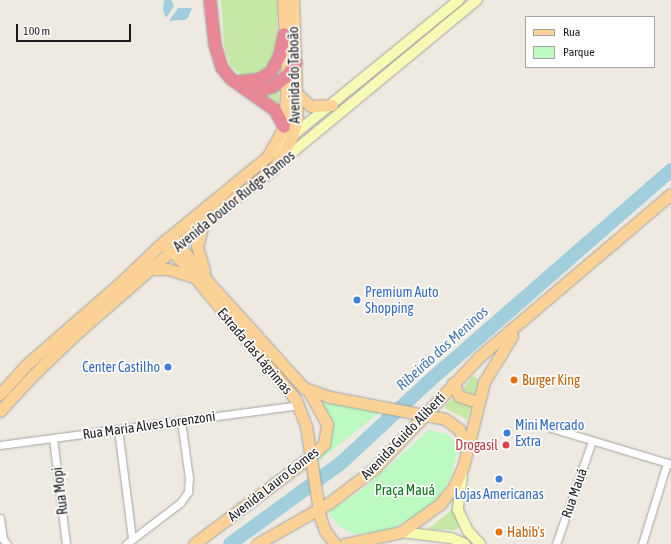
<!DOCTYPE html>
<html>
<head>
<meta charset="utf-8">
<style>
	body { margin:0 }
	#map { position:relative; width:671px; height:544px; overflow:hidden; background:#eeeae1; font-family:"Asap Condensed",sans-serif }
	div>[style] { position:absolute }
	.grass>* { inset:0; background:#c6e9a6 }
	.park>* { inset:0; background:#bcfac2 }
	.water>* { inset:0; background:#a1cedc }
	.river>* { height:14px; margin:-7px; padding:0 7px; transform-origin:7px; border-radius:7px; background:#a1cedc }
	.roads { filter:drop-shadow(0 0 1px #a3a3a3) drop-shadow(0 0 1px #a3a3a3) }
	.street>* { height:7px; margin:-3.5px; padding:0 3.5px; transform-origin:3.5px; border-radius:3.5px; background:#fff }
	.secondary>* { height:10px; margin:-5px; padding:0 5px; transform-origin:5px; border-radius:5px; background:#f6fab3 }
	.primary>* { height:11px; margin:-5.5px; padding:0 5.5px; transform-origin:5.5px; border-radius:5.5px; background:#fdd297 }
	.highway>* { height:12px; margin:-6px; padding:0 6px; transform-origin:6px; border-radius:6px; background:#e78798 }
	.dots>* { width:11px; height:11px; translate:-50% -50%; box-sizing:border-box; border:2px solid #fff; border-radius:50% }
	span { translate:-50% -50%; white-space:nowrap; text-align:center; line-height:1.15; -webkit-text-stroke:3.5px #fff; paint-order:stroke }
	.street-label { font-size:14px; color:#1c1c1c }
	.shop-label { font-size:14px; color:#366cbe }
	.left { translate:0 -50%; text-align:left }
	.right { translate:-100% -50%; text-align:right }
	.food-label { font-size:14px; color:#c56008 }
	.health-label { font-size:14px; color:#be3a42 }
	.park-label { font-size:14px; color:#0a7a14 }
	.water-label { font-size:15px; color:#4879ac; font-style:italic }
	.legend { position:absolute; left:525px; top:16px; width:130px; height:52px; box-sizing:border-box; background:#fff; border:1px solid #a4a4a4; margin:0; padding:5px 7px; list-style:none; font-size:12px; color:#1c1c1c }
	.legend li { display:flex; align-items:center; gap:8px; height:20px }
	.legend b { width:20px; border:1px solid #a4a4a4 }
	.scale { position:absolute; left:16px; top:24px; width:115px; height:18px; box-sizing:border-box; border:2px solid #1c1c1c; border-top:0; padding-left:5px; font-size:12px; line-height:14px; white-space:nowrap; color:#1c1c1c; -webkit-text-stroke:3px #fff; paint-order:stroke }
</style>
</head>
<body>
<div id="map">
	<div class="grass">
		<i style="clip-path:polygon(221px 0,277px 0,277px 50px,266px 72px,242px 76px,230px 65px,224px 46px)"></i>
		<i style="clip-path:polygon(278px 89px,279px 106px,260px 94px)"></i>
		<i style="clip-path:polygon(473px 375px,479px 380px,474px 396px,463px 389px)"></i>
		<i style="clip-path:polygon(455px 397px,471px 405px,467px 420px,443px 407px)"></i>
		<i style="clip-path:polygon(454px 508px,459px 528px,455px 530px,428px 529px)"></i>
	</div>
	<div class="park">
		<i style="clip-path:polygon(321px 402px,381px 411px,317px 462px,317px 458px,323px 452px,328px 415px)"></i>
		<i style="clip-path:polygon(429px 430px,447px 434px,455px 441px,457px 452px,450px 480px,437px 499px,420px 514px,387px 531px,353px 534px,339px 526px,330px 515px,330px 511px,363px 489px)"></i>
	</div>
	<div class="water">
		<i style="clip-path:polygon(164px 0,171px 0,174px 6px,166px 18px,163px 10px)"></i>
		<i style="clip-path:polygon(178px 8px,192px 8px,188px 18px,184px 20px,169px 21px)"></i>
	</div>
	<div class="river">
		<i style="left:230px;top:544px;width:137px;rotate:-36.1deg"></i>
		<i style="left:341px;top:463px;width:117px;rotate:-42.9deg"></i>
		<i style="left:427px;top:383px;width:324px;rotate:-41.1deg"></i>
	</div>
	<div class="roads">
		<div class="street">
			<i style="left:551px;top:428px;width:125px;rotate:16.7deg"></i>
			<i style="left:118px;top:429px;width:111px;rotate:82.7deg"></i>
			<i style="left:53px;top:438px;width:107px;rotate:83deg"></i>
			<i style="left:0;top:445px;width:301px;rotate:-7.6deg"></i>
			<i style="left:0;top:518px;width:21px;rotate:82deg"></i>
			<i style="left:3px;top:539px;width:6px;rotate:51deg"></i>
			<i style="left:126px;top:544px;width:68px;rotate:-37.2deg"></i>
			<i style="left:180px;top:503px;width:14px;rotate:-54deg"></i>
			<i style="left:188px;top:492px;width:14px;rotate:-86deg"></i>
			<i style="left:189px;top:478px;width:58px;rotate:-98deg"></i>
			<i style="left:556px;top:544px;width:109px;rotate:-70.7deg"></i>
			<i style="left:642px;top:544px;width:85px;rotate:-72.8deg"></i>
		</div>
		<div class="secondary">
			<i style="left:270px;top:154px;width:244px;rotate:-39.2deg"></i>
			<i style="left:276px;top:166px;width:261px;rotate:-39.6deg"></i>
			<i style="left:462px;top:475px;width:35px;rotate:97deg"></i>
			<i style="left:458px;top:510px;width:23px;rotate:65deg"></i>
			<i style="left:468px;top:531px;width:18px;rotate:47deg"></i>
			<i style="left:401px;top:532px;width:50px;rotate:6.8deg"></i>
			<i style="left:451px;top:538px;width:15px;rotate:23deg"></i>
		</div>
		<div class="primary">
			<i style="left:297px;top:94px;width:18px;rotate:41deg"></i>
			<i style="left:311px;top:106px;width:21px;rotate:-3deg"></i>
			<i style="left:203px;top:224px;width:23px;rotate:105deg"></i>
			<i style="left:197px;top:246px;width:26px;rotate:74deg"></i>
			<i style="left:174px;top:239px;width:58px;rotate:51.3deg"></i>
			<i style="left:210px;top:284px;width:140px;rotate:47.9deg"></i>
			<i style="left:304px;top:388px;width:28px;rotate:19deg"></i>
			<i style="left:330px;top:397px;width:117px;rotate:10.8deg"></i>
			<i style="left:445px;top:419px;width:17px;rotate:36deg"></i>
			<i style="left:459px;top:429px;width:20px;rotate:66deg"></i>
			<i style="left:167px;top:247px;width:24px;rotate:45deg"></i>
			<i style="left:184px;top:264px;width:176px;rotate:50.5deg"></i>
			<i style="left:296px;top:400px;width:28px;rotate:69deg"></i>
			<i style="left:306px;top:426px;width:92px;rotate:81.3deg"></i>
			<i style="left:320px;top:517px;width:15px;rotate:70deg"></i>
			<i style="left:325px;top:531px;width:16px;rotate:52deg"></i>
			<i style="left:150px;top:269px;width:18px"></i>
			<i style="left:168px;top:269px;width:27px;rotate:17deg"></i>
			<i style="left:453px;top:383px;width:14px;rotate:65deg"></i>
			<i style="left:459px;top:396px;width:20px;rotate:18deg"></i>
			<i style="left:0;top:394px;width:39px;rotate:-48deg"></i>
			<i style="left:26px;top:365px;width:123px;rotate:-41.1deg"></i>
			<i style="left:119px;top:284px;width:59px;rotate:-43.6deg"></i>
			<i style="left:162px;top:243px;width:136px;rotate:-39.3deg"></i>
			<i style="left:267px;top:157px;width:34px;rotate:-60deg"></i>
			<i style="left:284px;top:127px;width:51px;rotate:-86.6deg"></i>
			<i style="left:287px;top:76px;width:76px;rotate:-93deg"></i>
			<i style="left:0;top:411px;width:49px;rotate:-47.5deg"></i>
			<i style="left:33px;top:375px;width:61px;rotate:-43.7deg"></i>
			<i style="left:77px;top:333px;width:167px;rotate:-41.1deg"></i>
			<i style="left:203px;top:223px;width:90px;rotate:-37.8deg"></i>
			<i style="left:274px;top:168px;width:36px;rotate:-60deg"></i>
			<i style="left:292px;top:137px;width:19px;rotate:-74deg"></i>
			<i style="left:297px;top:119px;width:119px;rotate:-91.9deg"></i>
			<i style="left:194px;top:544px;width:145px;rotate:-36.9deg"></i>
			<i style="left:310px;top:457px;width:19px;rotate:-43deg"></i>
			<i style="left:324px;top:444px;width:20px;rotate:-81deg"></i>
			<i style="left:327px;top:424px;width:38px;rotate:-119deg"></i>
			<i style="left:257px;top:544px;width:83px;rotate:-29.7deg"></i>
			<i style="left:329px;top:503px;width:56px;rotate:-37.1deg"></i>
			<i style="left:374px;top:469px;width:155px;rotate:-46.8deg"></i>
			<i style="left:480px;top:356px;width:250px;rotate:-40.3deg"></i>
			<i style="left:345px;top:544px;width:57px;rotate:-12.1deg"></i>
			<i style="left:401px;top:532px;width:48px;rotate:-35.7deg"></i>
			<i style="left:440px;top:504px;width:22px;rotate:-51deg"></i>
			<i style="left:454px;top:487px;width:22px;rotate:-66deg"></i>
			<i style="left:463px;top:467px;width:88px;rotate:-76.1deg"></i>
			<i style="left:484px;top:382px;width:54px;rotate:-58.7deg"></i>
		</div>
		<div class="highway">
			<i style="left:210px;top:0;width:45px;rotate:83.7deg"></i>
			<i style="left:215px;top:45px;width:24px;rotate:73deg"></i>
			<i style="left:222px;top:68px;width:14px;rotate:51deg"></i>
			<i style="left:231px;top:79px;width:54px;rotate:35.2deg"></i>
			<i style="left:275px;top:110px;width:19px;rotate:62deg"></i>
			<i style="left:237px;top:82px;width:23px;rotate:-7deg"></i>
			<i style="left:260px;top:79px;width:13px;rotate:-32deg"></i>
			<i style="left:271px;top:72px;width:19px;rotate:-62deg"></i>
			<i style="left:280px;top:55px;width:21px;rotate:-79deg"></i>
			<i style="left:248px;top:91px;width:11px"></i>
			<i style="left:259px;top:91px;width:16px;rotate:-18deg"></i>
			<i style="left:274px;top:86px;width:16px;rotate:-38deg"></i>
			<i style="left:287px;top:76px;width:16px;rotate:-55deg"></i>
		</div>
	</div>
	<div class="dots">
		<i style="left:357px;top:300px;background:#3f7fe0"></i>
		<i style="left:168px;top:367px;background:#3f7fe0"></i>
		<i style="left:514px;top:380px;background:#e8710a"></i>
		<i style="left:507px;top:433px;background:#3f7fe0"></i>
		<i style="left:506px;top:445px;background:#e0444e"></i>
		<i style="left:499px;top:479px;background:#3f7fe0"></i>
		<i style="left:499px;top:532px;background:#e8710a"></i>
	</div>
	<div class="street-label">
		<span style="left:294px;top:75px;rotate:-91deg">Avenida do Taboão</span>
		<span style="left:234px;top:201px;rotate:-39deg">Avenida Doutor Rudge Ramos</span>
		<span style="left:255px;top:351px;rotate:50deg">Estrada das Lágrimas</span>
		<span style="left:149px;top:425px;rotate:-8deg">Rua Maria Alves Lorenzoni</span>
		<span style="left:403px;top:436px;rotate:-46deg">Avenida Guido Aliberti</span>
		<span style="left:273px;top:484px;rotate:-38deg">Avenida Lauro Gomes</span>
		<span style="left:60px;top:491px;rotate:-97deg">Rua Mopi</span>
		<span style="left:574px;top:493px;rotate:-71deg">Rua Mauá</span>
	</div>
	<div class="shop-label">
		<span class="left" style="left:365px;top:300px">Premium Auto<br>Shopping</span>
		<span class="right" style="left:160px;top:367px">Center Castilho</span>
		<span class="left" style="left:515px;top:433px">Mini Mercado<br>Extra</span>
		<span style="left:499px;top:494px">Lojas Americanas</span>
	</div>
	<div class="food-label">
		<span class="left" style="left:522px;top:380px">Burger King</span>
		<span class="left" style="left:507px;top:532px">Habib's</span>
	</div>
	<div class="health-label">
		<span class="right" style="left:498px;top:445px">Drogasil</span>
	</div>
	<div class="park-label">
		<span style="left:405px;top:490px">Praça Mauá</span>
	</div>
	<div class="water-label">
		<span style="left:442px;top:348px;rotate:-42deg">Ribeirão dos Meninos</span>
	</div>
	<ul class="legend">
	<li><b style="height:5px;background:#fdd297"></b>Rua</li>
	<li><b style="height:11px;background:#bcfac2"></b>Parque</li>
	</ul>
	<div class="scale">100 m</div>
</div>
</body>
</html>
